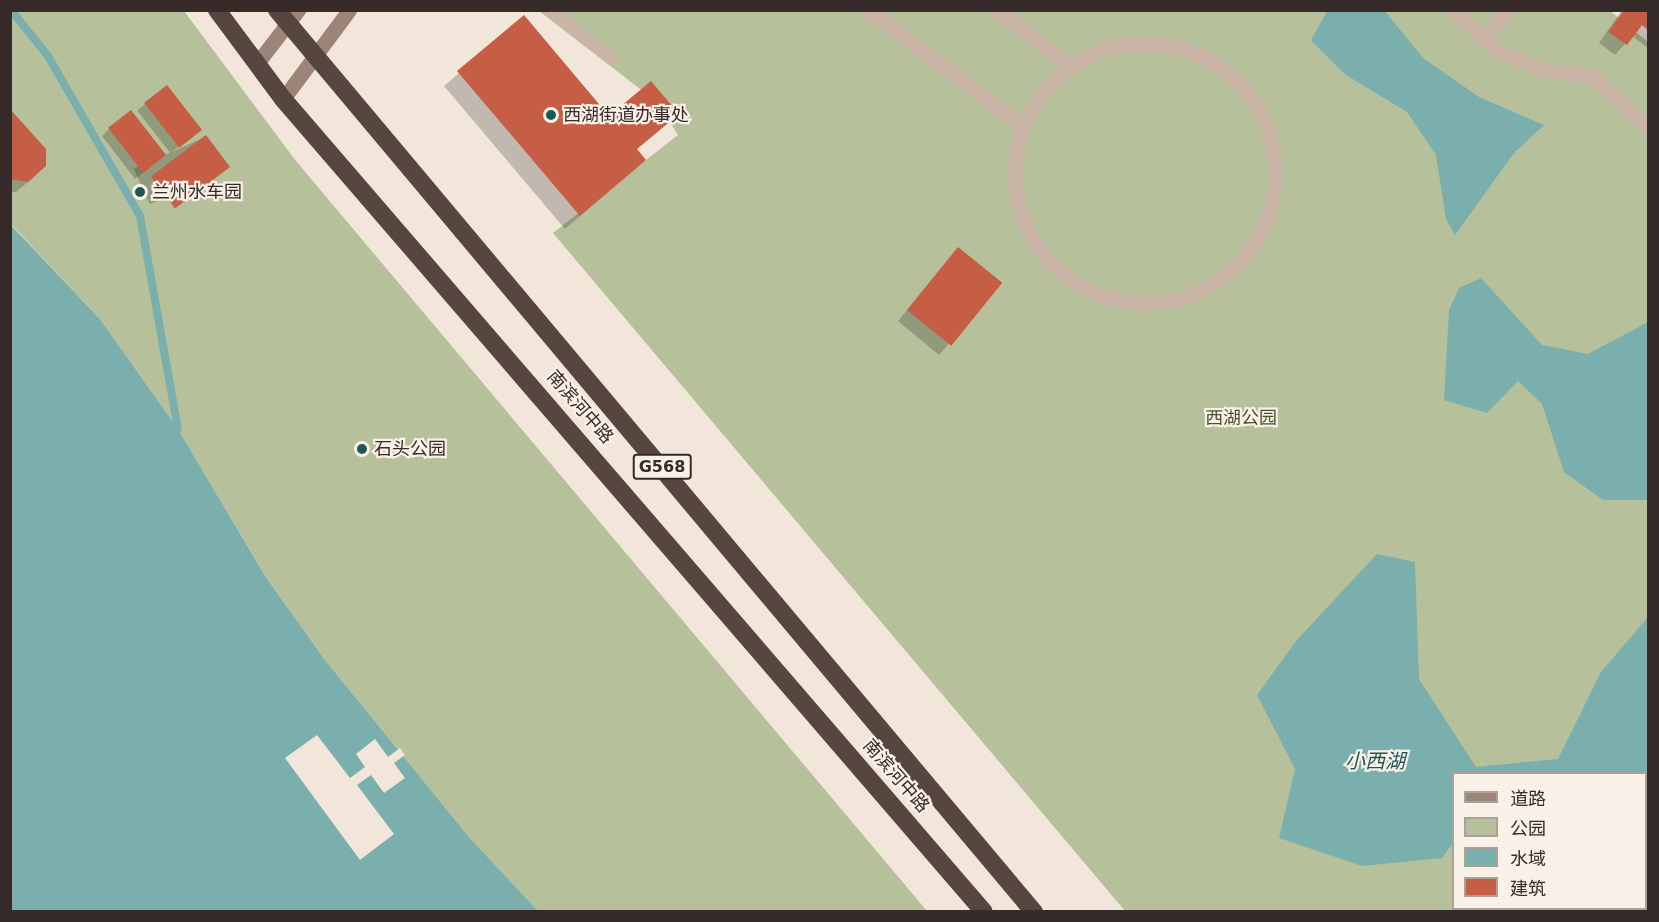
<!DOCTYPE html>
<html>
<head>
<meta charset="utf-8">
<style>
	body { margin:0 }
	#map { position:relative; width:1659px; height:922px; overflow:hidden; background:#f2e6db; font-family:"DejaVu Sans","Noto Sans SC",sans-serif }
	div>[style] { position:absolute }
	.green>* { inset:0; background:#b6c19b }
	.water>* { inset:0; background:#7aafae }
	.pier>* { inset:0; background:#f2e6db }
	.shadow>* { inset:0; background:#0003; transform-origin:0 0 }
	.stream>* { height:8px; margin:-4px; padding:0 4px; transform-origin:4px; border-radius:4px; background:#7aafae }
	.building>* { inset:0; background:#c65d45; transform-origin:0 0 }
	.lane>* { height:12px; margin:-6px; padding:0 6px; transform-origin:6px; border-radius:6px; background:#cab5a7 }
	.street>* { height:15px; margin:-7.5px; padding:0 7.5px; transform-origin:7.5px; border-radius:7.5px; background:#cab5a7 }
	.street>.ring { margin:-7.5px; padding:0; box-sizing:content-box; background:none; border:15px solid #cab5a7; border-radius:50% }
	.secondary>* { height:15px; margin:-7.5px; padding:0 7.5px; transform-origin:7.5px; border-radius:7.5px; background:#9d8478 }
	.highway>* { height:18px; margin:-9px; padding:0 9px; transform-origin:9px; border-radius:9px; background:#57453f }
	.dots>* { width:16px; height:16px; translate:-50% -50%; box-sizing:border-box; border:3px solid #f9f0e7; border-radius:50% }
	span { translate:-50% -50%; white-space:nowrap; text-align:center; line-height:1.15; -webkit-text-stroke:4.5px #f9f0e7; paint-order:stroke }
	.shield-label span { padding:2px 4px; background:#f9f0e7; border:2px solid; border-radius:4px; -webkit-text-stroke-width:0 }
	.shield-label { font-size:16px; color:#362b28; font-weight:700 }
	.poi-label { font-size:18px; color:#362b28 }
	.left { translate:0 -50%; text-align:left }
	.street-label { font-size:18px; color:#362b28 }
	.park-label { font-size:18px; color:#48542b }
	.water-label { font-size:20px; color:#1d5757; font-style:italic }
	.frame { position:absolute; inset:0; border:12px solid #362b28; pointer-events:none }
	.legend { position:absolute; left:1452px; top:772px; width:195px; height:138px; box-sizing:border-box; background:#f9f0e7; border:2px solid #aba19b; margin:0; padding:8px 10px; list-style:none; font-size:18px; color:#362b28 }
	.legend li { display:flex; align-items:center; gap:12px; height:30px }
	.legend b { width:30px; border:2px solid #aba19b }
</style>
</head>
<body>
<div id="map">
	<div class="green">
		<i style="clip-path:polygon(evenodd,1609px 10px,1648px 42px,1648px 911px,1125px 911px,553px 233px,678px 135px,657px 102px,539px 11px,1609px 10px,1454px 774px,1646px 774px,1646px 908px,1454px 908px,1454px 774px)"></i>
		<i style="clip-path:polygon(11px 11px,184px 11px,296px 161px,927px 911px,538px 911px,469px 837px,325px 660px,265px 576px,178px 429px,100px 319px,11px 224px)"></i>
	</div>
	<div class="water">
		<i style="clip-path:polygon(1328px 10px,1385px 11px,1423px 58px,1479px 97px,1544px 125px,1514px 153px,1455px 235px,1446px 219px,1436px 155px,1407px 112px,1346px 75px,1311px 40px)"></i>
		<i style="clip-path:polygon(10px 224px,100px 319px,178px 429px,265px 576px,325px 660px,469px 837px,538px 911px,11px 911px)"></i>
		<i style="clip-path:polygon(1481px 278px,1542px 345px,1588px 354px,1648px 322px,1648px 500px,1603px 500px,1564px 472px,1542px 404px,1518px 381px,1487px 413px,1444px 400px,1449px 310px,1459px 288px)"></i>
		<i style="clip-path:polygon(1377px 554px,1415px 562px,1419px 679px,1476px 767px,1558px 759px,1601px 672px,1648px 617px,1648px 797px,1646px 774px,1454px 774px,1453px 843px,1442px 858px,1362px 866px,1279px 838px,1295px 769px,1257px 695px,1296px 641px)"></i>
	</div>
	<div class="pier">
		<i style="clip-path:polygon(317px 735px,350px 778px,365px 767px,356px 754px,375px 739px,388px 757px,400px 748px,405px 755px,394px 763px,405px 778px,384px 793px,371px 775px,357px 785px,394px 834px,360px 860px,285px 758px)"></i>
	</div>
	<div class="shadow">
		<i style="clip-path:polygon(1622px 10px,1648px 10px,1648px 48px,1632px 36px,1615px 55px,1599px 43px)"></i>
		<i style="clip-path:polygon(524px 17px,609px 118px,663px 127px,636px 150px,644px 160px,565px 229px,444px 86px)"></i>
		<i style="left:167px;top:87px;width:54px;height:38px;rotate:52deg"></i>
		<i style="clip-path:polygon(10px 111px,34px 177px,16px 192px,10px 192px)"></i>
		<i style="clip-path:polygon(109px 129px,164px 155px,135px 179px,102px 136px)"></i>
		<i style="left:205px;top:137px;width:39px;height:78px;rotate:66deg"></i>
		<i style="clip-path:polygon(948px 260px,1000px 283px,939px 355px,898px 321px)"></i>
	</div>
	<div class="stream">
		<i style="left:11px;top:10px;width:59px;rotate:51.2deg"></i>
		<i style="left:48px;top:56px;width:185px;rotate:60.1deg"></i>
		<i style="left:140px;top:216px;width:216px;rotate:79.9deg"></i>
	</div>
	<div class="building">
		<i style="clip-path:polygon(1624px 10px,1648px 10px,1648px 30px,1642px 25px,1627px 45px,1608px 32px)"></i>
		<i style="clip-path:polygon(524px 15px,609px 116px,651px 81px,679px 114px,637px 149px,646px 160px,580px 216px,457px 71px)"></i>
		<i style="left:167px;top:85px;width:57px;height:29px;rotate:52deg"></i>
		<i style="clip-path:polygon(10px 109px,46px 149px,46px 166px,28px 182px,10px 179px)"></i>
		<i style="left:131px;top:110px;width:57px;height:29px;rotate:52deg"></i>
		<i style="left:206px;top:135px;width:40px;height:69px;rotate:53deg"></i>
		<i style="left:958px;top:247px;width:57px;height:81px;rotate:39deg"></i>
	</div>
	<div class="lane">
		<i style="left:550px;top:10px;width:79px;rotate:38.3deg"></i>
	</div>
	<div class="street">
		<i style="left:868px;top:10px;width:194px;rotate:37deg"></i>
		<i style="left:996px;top:10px;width:93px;rotate:37.1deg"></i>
		<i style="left:1453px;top:10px;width:59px;rotate:42.3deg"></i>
		<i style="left:1497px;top:50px;width:49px;rotate:24deg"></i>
		<i style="left:1542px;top:70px;width:50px;rotate:6.8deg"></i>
		<i style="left:1592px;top:76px;width:76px;rotate:42.3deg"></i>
		<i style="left:1483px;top:40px;width:38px;rotate:-51deg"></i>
		<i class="ring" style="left:1015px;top:43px;width:245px;height:245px"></i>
	</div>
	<div class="secondary">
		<i style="left:258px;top:62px;width:66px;rotate:-52.4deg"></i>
		<i style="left:283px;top:99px;width:111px;rotate:-53.4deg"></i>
	</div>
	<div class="highway">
		<i style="left:217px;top:10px;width:111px;rotate:53.4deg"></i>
		<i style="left:283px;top:99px;width:1073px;rotate:49.23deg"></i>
		<i style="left:277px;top:10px;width:1178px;rotate:50deg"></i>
	</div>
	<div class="dots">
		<i style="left:551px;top:115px;background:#1d5757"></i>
		<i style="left:140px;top:192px;background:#1d5757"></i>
		<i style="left:362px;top:449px;background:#1d5757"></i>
	</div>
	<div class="shield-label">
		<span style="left:662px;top:467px">G568</span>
	</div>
	<div class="poi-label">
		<span class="left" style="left:563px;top:115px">西湖街道办事处</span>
		<span class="left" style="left:152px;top:192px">兰州水车园</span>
		<span class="left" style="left:374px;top:449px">石头公园</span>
	</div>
	<div class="street-label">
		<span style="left:580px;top:407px;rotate:49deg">南滨河中路</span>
		<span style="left:896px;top:776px;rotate:49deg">南滨河中路</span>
	</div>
	<div class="park-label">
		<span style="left:1241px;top:418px">西湖公园</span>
	</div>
	<div class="water-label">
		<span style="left:1375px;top:761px">小西湖</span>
	</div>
	<div class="frame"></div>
	<ul class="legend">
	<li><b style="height:8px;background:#9d8478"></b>道路</li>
	<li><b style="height:16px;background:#b6c19b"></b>公园</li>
	<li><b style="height:16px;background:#7aafae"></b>水域</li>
	<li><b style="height:16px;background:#c65d45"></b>建筑</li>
	</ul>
</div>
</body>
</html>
